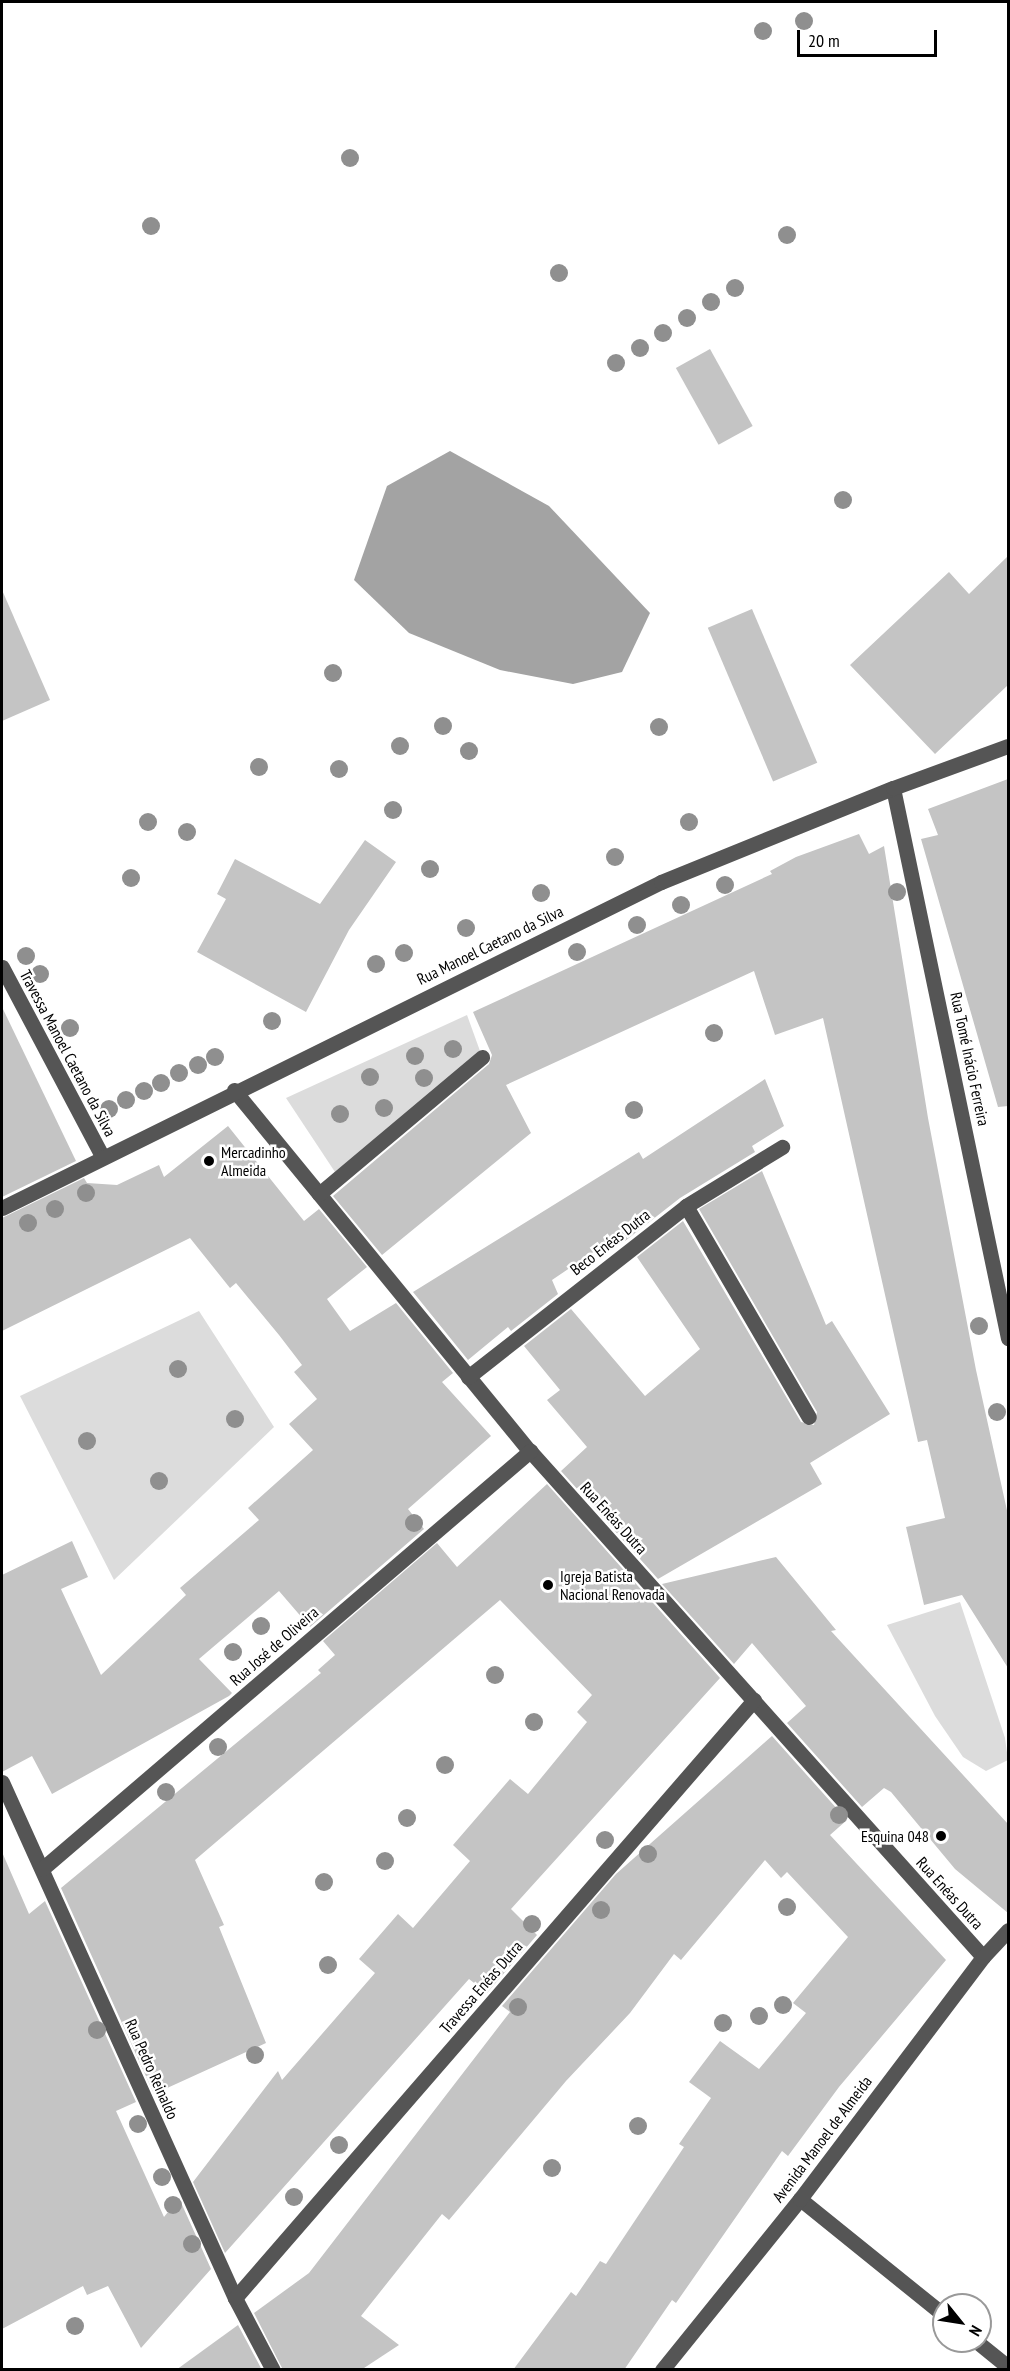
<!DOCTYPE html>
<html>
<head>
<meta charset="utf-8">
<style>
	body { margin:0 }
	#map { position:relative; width:1010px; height:2371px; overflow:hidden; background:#fff; font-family:"PT Sans Narrow",sans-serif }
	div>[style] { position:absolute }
	.green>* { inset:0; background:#dcdcdc }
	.water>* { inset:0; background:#a3a3a3 }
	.building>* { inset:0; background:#c4c4c4; transform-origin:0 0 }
	.minor>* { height:15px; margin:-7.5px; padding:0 7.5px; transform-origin:7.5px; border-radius:7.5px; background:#555 }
	.trees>* { width:18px; height:18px; margin:-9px; border-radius:50%; background:#8f8f8f }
	.dots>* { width:16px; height:16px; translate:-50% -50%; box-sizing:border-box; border:3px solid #fff; border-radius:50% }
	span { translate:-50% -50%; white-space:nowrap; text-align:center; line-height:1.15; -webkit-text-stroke:5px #fff; paint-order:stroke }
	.street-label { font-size:16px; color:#000 }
	.poi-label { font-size:16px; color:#000 }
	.left { translate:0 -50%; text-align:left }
	.right { translate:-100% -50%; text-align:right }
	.frame { position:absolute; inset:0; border:3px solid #000; pointer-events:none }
	.north { position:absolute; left:932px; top:2293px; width:60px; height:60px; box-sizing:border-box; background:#fff; border:2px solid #999; border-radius:50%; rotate:120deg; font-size:16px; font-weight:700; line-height:24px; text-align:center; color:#000 }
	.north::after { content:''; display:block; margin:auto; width:21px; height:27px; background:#000; clip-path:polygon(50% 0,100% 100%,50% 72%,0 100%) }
	.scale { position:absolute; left:797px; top:30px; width:140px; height:27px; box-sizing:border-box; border:3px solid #000; border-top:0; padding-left:8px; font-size:18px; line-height:21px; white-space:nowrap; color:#000; -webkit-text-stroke:4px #fff; paint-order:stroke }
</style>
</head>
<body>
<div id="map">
	<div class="green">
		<i style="clip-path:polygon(467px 1015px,480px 1051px,335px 1172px,286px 1098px)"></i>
		<i style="clip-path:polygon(199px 1311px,274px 1427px,114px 1580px,20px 1396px)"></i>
		<i style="clip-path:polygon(960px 1602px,1005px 1738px,1008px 1760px,986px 1771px,963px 1757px,935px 1716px,887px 1625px)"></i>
	</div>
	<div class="water">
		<i style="clip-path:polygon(450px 451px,549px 506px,650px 613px,622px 672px,573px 684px,500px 670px,409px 633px,354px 580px,387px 486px)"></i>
	</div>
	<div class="building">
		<i style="left:710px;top:349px;width:88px;height:39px;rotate:61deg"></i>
		<i style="clip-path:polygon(1008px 556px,1008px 685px,935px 754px,850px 665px,949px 572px,969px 594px)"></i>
		<i style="clip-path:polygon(2px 590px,50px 700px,2px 721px)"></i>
		<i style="left:752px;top:609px;width:167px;height:48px;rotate:67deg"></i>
		<i style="clip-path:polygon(1008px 779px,1008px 1106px,998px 1107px,921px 839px,938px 835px,928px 809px)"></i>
		<i style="clip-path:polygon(859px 834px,869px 854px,884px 846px,928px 1118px,976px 1370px,1008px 1515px,1008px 1668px,962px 1595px,924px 1605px,906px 1527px,945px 1518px,927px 1440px,918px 1442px,823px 1018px,775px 1035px,754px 971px,506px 1085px,531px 1133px,382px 1255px,333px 1196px,489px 1064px,492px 1055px,473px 1012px,772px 874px,770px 871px,796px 857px)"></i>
		<i style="clip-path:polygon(365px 840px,396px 862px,349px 930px,306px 1012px,197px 952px,226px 899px,217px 894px,235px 859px,320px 904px)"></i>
		<i style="clip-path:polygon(2px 1007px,76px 1161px,2px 1197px)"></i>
		<i style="clip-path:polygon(765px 1079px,784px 1126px,752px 1146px,755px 1152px,680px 1198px,625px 1241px,620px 1234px,552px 1280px,558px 1294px,511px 1331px,508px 1327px,468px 1360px,413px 1292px,639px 1152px,643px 1159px)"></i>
		<i style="clip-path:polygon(228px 1126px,304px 1221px,319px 1209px,367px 1267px,327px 1299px,350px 1331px,396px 1303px,453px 1373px,442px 1382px,491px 1436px,408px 1509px,424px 1529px,310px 1627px,279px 1591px,199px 1659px,232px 1693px,229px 1696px,52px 1794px,32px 1756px,2px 1772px,2px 1575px,72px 1541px,88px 1577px,61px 1589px,101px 1675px,186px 1595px,180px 1588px,259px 1520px,248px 1508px,313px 1450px,289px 1424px,317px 1399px,294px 1372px,302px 1365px,279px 1335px,236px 1283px,230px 1288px,190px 1238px,2px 1331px,2px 1218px,84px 1178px,87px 1183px,117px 1185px,159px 1165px,164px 1177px)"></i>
		<i style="clip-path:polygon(762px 1171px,826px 1325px,832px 1321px,890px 1414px,810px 1463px,822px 1484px,658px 1579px,561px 1471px,587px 1447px,547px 1400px,560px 1390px,524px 1346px,571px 1309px,645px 1396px,700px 1349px,637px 1257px,683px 1221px,801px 1422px,814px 1425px,817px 1412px,699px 1209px)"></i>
		<i style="clip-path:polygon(547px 1484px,720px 1678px,511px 1909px,537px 1935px,487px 1993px,469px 1979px,225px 2253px,193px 2182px,278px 2071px,282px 2080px,375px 1973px,359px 1959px,398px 1914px,413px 1928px,470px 1861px,453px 1845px,510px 1779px,528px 1794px,587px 1722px,577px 1712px,592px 1695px,500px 1600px,195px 1860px,224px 1925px,219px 1927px,266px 2043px,154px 2094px,61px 1888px,321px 1673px,318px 1670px,335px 1655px,323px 1641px,437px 1543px,457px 1567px)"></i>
		<i style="clip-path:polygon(776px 1557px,836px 1630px,831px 1631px,1008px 1824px,1008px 1913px,955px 1869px,891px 1792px,884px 1788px,862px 1807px,787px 1723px,806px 1706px,752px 1643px,734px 1664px,662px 1584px)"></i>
		<i style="clip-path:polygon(772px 1736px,847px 1820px,830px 1835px,946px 1960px,839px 2087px,788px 2156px,782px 2151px,676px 2303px,672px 2300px,624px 2370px,513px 2370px,571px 2292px,576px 2296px,600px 2261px,606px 2264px,684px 2147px,679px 2144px,711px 2098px,689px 2082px,720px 2041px,759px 2069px,806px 2013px,793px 2003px,848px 1937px,787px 1872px,781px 1878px,765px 1860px,681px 1960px,674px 1954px,630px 2013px,566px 2081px,449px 2220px,442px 2214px,361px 2316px,399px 2345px,361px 2370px,283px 2370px,254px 2313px,309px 2273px,510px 2012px,502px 2006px,616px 1874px)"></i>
		<i style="clip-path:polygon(2px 1852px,29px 1914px,45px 1901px,136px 2102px,116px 2111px,164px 2217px,179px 2198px,211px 2269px,141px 2348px,108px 2286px,87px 2295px,83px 2286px,2px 2329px)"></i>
		<i style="clip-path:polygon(238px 2325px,262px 2370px,176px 2370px)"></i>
	</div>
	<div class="minor">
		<i style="left:893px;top:788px;width:562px;rotate:78.19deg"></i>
		<i style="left:2px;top:967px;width:214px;rotate:62.1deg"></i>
		<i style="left:234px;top:1090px;width:467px;rotate:50.7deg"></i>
		<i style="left:530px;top:1451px;width:679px;rotate:48.16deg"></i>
		<i style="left:319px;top:1194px;width:213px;rotate:-40deg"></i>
		<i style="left:686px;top:1206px;width:244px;rotate:59.8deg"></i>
		<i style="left:2px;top:1208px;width:735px;rotate:-26.32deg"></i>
		<i style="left:661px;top:882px;width:250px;rotate:-22.1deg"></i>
		<i style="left:893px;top:788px;width:122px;rotate:-20.1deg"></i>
		<i style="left:468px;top:1377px;width:277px;rotate:-38.1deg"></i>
		<i style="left:686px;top:1206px;width:113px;rotate:-31.6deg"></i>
		<i style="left:2px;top:1782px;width:566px;rotate:65.7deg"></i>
		<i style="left:235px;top:2298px;width:81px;rotate:62.2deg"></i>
		<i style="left:42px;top:1869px;width:643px;rotate:-40.58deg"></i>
		<i style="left:800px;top:2199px;width:185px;rotate:38.9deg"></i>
		<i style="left:235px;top:2298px;width:792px;rotate:-49.05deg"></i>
		<i style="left:976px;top:2341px;width:36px;rotate:39deg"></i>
		<i style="left:662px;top:2370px;width:220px;rotate:-51.1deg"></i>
		<i style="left:800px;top:2199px;width:303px;rotate:-52.9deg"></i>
		<i style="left:983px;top:1957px;width:37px;rotate:-47deg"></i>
	</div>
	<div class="trees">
		<i style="left:804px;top:21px"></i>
		<i style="left:763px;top:31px"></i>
		<i style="left:350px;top:158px"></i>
		<i style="left:151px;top:226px"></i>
		<i style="left:787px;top:235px"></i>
		<i style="left:559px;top:273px"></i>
		<i style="left:735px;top:288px"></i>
		<i style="left:711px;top:302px"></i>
		<i style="left:687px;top:318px"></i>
		<i style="left:663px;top:333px"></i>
		<i style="left:640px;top:348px"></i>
		<i style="left:616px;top:363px"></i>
		<i style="left:843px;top:500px"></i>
		<i style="left:333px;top:673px"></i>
		<i style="left:443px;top:726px"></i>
		<i style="left:659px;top:727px"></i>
		<i style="left:400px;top:746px"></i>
		<i style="left:469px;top:751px"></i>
		<i style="left:259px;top:767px"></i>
		<i style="left:339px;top:769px"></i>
		<i style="left:393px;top:810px"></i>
		<i style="left:148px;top:822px"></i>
		<i style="left:689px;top:822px"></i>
		<i style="left:187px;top:832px"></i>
		<i style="left:615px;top:857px"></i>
		<i style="left:430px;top:869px"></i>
		<i style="left:131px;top:878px"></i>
		<i style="left:725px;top:885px"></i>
		<i style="left:897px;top:892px"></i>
		<i style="left:541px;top:893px"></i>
		<i style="left:681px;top:905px"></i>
		<i style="left:637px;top:925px"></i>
		<i style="left:466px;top:928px"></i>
		<i style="left:577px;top:952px"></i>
		<i style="left:404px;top:953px"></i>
		<i style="left:26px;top:956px"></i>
		<i style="left:376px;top:964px"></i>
		<i style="left:40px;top:974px"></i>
		<i style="left:272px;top:1021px"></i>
		<i style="left:70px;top:1028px"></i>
		<i style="left:714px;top:1033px"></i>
		<i style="left:453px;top:1049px"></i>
		<i style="left:415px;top:1056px"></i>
		<i style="left:215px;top:1057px"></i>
		<i style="left:198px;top:1065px"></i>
		<i style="left:179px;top:1073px"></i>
		<i style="left:370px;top:1077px"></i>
		<i style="left:424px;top:1078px"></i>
		<i style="left:161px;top:1083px"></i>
		<i style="left:144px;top:1091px"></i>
		<i style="left:126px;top:1100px"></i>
		<i style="left:384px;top:1108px"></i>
		<i style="left:109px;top:1109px"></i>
		<i style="left:634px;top:1110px"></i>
		<i style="left:340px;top:1114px"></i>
		<i style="left:86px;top:1193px"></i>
		<i style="left:55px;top:1209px"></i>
		<i style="left:28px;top:1223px"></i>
		<i style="left:979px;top:1326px"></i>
		<i style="left:178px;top:1369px"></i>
		<i style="left:997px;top:1412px"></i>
		<i style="left:235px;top:1419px"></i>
		<i style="left:87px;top:1441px"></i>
		<i style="left:159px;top:1481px"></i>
		<i style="left:414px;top:1523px"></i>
		<i style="left:261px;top:1626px"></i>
		<i style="left:233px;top:1652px"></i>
		<i style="left:495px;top:1675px"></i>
		<i style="left:534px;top:1722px"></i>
		<i style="left:218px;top:1747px"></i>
		<i style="left:445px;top:1765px"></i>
		<i style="left:166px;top:1792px"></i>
		<i style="left:839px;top:1815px"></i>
		<i style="left:407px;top:1818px"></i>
		<i style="left:605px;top:1840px"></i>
		<i style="left:648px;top:1854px"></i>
		<i style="left:385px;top:1861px"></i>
		<i style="left:324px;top:1882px"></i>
		<i style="left:787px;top:1907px"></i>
		<i style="left:601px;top:1910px"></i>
		<i style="left:532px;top:1924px"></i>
		<i style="left:328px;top:1965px"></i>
		<i style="left:783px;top:2005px"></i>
		<i style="left:518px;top:2007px"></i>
		<i style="left:759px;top:2016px"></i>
		<i style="left:723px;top:2023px"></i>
		<i style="left:97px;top:2030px"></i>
		<i style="left:255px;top:2055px"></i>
		<i style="left:138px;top:2124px"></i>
		<i style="left:638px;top:2126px"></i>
		<i style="left:339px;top:2145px"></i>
		<i style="left:552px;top:2168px"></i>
		<i style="left:162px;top:2177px"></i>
		<i style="left:294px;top:2197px"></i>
		<i style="left:173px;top:2205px"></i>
		<i style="left:192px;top:2244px"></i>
		<i style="left:75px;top:2326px"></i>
	</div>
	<div class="dots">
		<i style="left:209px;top:1161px;background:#000"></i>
		<i style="left:548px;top:1585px;background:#000"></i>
		<i style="left:941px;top:1836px;background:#000"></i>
	</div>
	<div class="street-label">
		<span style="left:490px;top:945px;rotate:-26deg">Rua Manoel Caetano da Silva</span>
		<span style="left:68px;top:1053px;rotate:62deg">Travessa Manoel Caetano da Silva</span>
		<span style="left:970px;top:1059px;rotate:78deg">Rua Tomé Inácio Ferreira</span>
		<span style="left:610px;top:1242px;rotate:-38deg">Beco Enéas Dutra</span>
		<span style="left:614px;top:1518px;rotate:48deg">Rua Enéas Dutra</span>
		<span style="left:274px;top:1646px;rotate:-41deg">Rua José de Oliveira</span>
		<span style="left:950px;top:1893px;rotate:48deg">Rua Enéas Dutra</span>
		<span style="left:481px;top:1987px;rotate:-49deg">Travessa Enéas Dutra</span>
		<span style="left:152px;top:2069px;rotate:66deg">Rua Pedro Reinaldo</span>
		<span style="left:822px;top:2139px;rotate:-53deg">Avenida Manoel de Almeida</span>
	</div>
	<div class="poi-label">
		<span class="left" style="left:221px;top:1161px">Mercadinho<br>Almeida</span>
		<span class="left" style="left:560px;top:1585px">Igreja Batista<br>Nacional Renovada</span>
		<span class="right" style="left:929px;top:1836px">Esquina 048</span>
	</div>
	<div class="frame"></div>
	<div class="north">N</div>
	<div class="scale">20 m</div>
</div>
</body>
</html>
